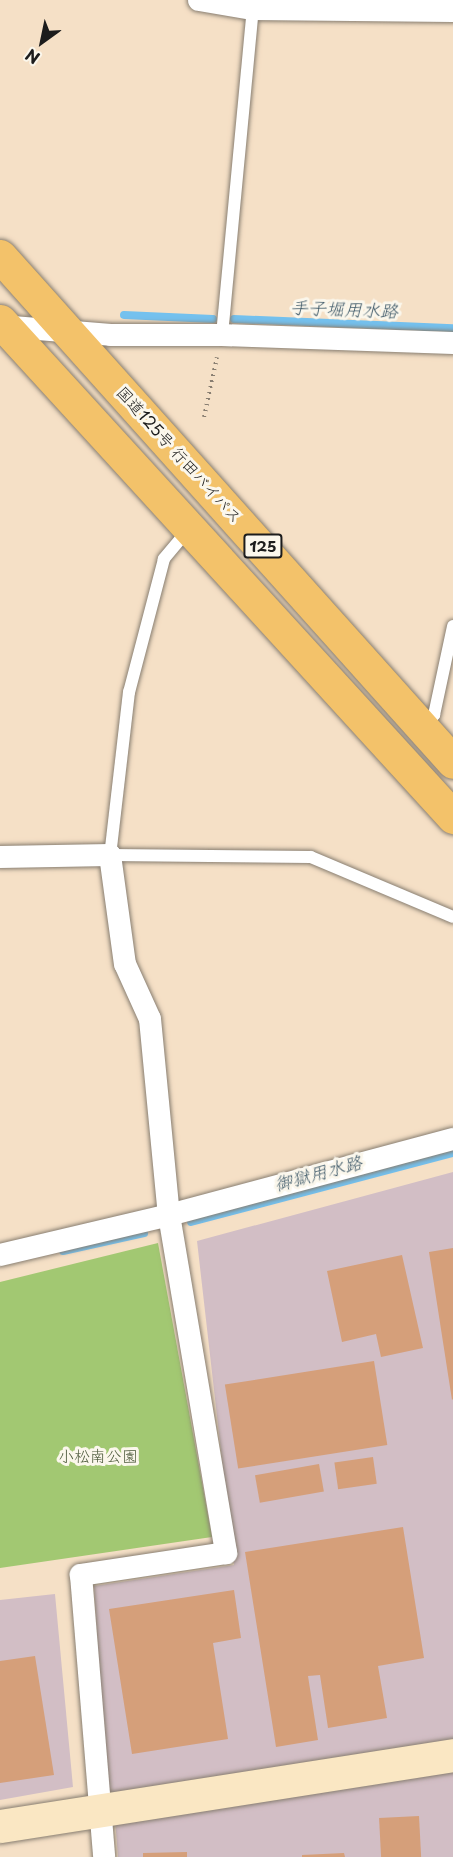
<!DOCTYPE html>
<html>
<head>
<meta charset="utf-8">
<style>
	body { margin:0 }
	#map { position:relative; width:453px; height:1857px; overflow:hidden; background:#f5e0c6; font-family:"Playpen Sans","Klee One",sans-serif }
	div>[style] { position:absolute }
	.industrial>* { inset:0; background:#d2bec5 }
	.green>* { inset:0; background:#a2c872 }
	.stream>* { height:8px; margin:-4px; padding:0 4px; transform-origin:4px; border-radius:4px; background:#74c1ee }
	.building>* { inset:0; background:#d59f7a; transform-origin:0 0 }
	.path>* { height:4px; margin-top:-2px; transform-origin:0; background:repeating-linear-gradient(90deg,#887e71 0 1.5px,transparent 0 6px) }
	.roads { filter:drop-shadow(0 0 2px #887e71) drop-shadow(0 0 2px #887e71) }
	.lane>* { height:12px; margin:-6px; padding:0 6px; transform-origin:6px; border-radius:6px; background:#fff }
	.street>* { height:22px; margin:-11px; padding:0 11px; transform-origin:11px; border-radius:11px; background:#fff }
	.secondary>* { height:33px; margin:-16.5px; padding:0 16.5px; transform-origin:16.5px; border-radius:16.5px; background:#fae7c3 }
	.highway>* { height:33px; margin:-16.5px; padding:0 16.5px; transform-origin:16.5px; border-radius:16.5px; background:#f3c26a }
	span { translate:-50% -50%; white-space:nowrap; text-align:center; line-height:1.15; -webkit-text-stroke:6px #fbf7ec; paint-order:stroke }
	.shield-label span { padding:2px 4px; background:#fbf7ec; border:2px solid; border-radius:4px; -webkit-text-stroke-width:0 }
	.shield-label { font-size:15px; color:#1c1c1c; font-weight:700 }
	.street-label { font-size:16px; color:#1c1c1c }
	.park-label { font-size:16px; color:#4b583a }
	.water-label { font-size:18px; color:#3b5666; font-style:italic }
	.north { position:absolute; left:12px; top:12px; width:60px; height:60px; -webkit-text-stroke:4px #fbf7ec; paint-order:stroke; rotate:213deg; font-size:16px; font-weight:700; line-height:24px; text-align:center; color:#1c1c1c }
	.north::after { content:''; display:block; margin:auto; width:21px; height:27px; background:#1c1c1c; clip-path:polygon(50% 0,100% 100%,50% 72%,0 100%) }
</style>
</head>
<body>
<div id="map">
	<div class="industrial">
		<i style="clip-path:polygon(453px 1172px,453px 1742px,107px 1799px,94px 1586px,234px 1565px,197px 1241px)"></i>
		<i style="clip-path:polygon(55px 1594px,73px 1787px,0 1800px,0 1600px)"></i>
		<i style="clip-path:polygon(453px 1772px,453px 1857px,118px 1857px,115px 1819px)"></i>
	</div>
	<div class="green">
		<i style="clip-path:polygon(158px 1243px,212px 1537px,0 1568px,0 1282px)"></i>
	</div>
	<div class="stream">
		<i style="left:124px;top:315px;width:89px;rotate:2.6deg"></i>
		<i style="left:234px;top:319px;width:219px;rotate:2.4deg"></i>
		<i style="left:191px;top:1222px;width:271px;rotate:-14.8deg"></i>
		<i style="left:63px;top:1251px;width:83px;rotate:-12.5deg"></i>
	</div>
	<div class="building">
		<i style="clip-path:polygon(453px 1248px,453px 1399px,452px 1400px,429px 1252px)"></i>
		<i style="clip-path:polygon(402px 1255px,423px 1348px,381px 1357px,376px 1334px,342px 1342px,327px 1271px)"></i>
		<i style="left:374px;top:1361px;width:85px;height:151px;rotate:81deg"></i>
		<i style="left:373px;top:1457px;width:27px;height:39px;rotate:82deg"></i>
		<i style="left:319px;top:1464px;width:28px;height:65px;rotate:80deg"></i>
		<i style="clip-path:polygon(403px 1527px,424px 1658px,378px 1666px,387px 1718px,328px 1728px,320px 1675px,308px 1676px,318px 1740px,276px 1747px,245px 1552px)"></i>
		<i style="clip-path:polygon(234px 1590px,241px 1638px,213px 1643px,228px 1739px,132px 1754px,109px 1609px)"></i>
		<i style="clip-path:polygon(35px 1656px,54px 1775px,0 1783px,0 1661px)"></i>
		<i style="left:419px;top:1816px;width:41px;height:40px;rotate:87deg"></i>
		<i style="clip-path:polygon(187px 1852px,187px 1857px,143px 1857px,143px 1853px)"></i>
		<i style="clip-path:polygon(344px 1853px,345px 1857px,302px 1857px,302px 1855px)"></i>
	</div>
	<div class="path">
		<i style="left:204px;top:417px;width:61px;rotate:-77.8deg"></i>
	</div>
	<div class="roads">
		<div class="lane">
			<i style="left:222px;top:335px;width:327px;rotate:-84.6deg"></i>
			<i style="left:188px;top:530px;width:38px;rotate:130deg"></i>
			<i style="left:164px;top:559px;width:138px;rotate:104.7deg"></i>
			<i style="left:129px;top:692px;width:164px;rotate:96.6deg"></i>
			<i style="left:110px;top:855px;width:201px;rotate:0.6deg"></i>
			<i style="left:311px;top:857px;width:154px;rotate:22.9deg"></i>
			<i style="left:424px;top:727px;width:16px;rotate:-50deg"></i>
			<i style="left:434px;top:715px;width:91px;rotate:-77.9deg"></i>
		</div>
		<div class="street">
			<i style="left:199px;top:0;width:55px;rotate:9.5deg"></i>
			<i style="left:253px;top:9px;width:200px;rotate:0.6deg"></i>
			<i style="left:0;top:326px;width:111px;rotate:4.6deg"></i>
			<i style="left:111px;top:335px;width:111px"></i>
			<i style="left:222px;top:335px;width:231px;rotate:2deg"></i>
			<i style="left:0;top:857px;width:110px;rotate:-1deg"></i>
			<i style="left:110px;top:855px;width:110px;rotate:82.2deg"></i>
			<i style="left:125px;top:964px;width:60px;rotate:65.6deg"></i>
			<i style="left:150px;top:1019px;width:197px;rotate:84.5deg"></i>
			<i style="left:169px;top:1215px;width:343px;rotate:80.4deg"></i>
			<i style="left:226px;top:1553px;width:147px;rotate:171.4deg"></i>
			<i style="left:81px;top:1575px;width:283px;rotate:85.3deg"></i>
			<i style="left:0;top:1255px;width:174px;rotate:-13.3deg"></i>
			<i style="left:169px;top:1215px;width:294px;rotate:-15deg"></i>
		</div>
		<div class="secondary">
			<i style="left:0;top:1826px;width:459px;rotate:-8.9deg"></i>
		</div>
		<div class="highway">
			<i style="left:0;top:256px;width:679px;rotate:48.16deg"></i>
			<i style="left:0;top:321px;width:672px;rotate:47.59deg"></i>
		</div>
	</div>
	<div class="shield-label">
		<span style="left:263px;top:546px">125</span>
	</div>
	<div class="street-label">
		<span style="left:180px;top:454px;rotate:48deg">国道125号 行田バイパス</span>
	</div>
	<div class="park-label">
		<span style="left:98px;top:1455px">小松南公園</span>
	</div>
	<div class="water-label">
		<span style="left:344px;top:309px;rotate:2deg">手子堀用水路</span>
		<span style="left:318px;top:1173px;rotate:-15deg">御獄用水路</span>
	</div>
	<div class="north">N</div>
</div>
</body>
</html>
